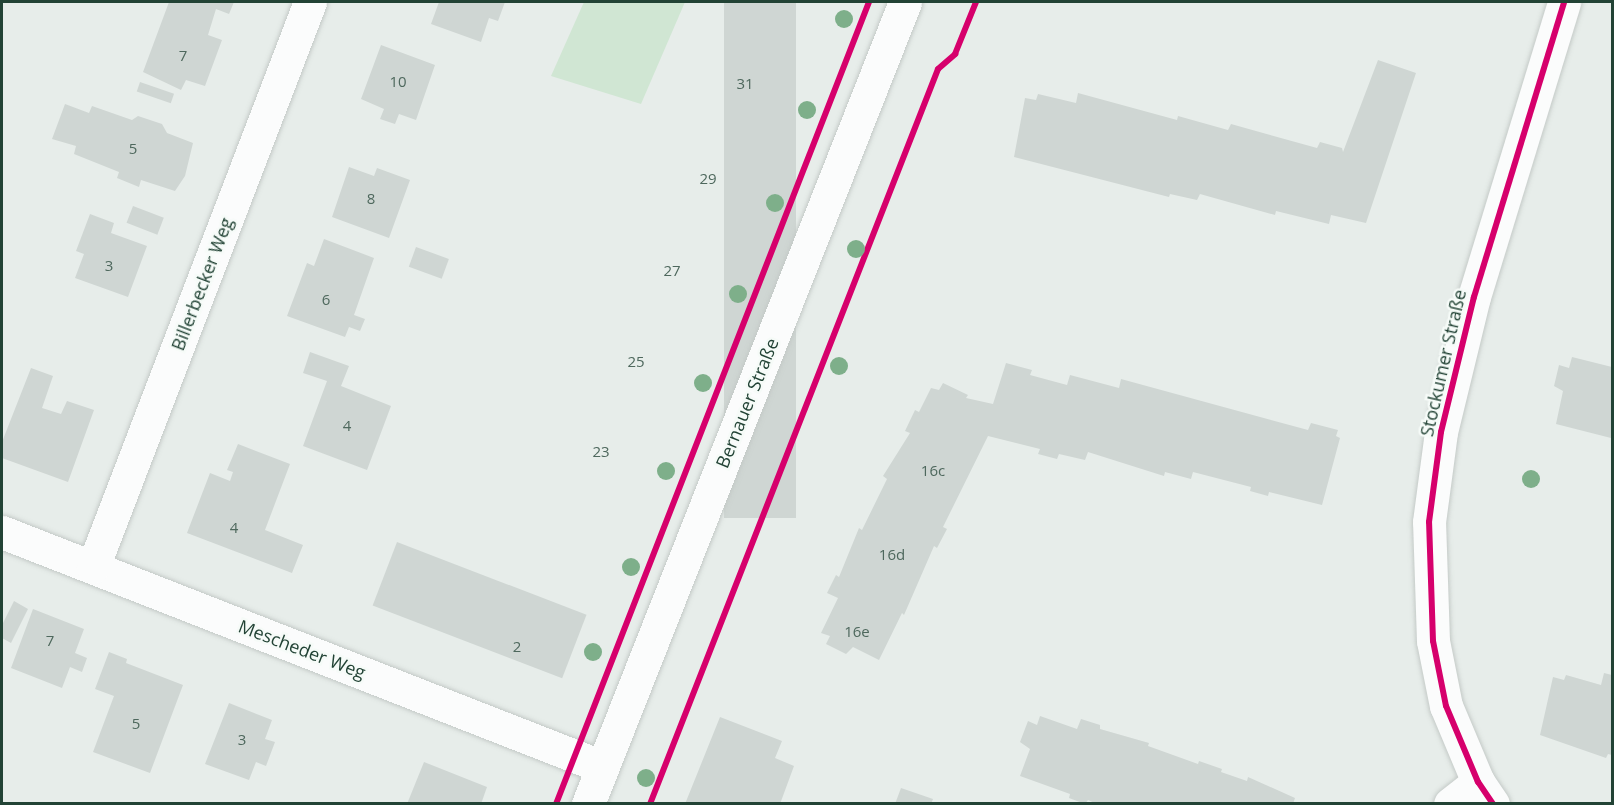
<!DOCTYPE html>
<html>
<head>
<meta charset="utf-8">
<style>
	body { margin:0 }
	#map { position:relative; width:1614px; height:805px; overflow:hidden; background:#e7edea; font-family:"Open Sans",sans-serif }
	div>[style] { position:absolute }
	.green>* { inset:0; background:#d0e6d3 }
	.building>* { inset:0; background:#cfd6d3; transform-origin:0 0 }
	.roads { filter:drop-shadow(0 0 2px #c4cac7) drop-shadow(0 0 2px #c4cac7) }
	.street>* { height:33px; margin:-16.5px; padding:0 16.5px; transform-origin:16.5px; border-radius:16.5px; background:#fbfcfc }
	.secondary>* { height:33px; margin:-16.5px; padding:0 16.5px; transform-origin:16.5px; border-radius:16.5px; background:#fbfcfc }
	.cycleway>* { height:6px; margin:-3px; padding:0 3px; transform-origin:3px; border-radius:3px; background:#d6006c }
	.trees>* { width:18px; height:18px; margin:-9px; border-radius:50%; background:#7eaf8a }
	span { translate:-50% -50%; white-space:nowrap; text-align:center; line-height:1.15; -webkit-text-stroke:5px #f6fbf8; paint-order:stroke }
	.number-label { font-size:15px; color:#4e685d }
	.number-label span { -webkit-text-stroke-width:0 }
	.street-label { font-size:18px; color:#224335 }
	.frame { position:absolute; inset:0; border:3px solid #224335; pointer-events:none }
</style>
</head>
<body>
<div id="map">
	<div class="green">
		<i style="clip-path:polygon(584px 2px,685px 2px,641px 104px,551px 76px)"></i>
	</div>
	<div class="building">
		<i style="clip-path:polygon(169px 2px,234px 2px,229px 14px,216px 9px,208px 35px,222px 40px,205px 86px,186px 80px,181px 90px,143px 72px)"></i>
		<i style="clip-path:polygon(439px 2px,505px 2px,498px 21px,489px 18px,481px 42px,431px 24px)"></i>
		<i style="left:724px;top:2px;width:72px;height:516px"></i>
		<i style="clip-path:polygon(381px 45px,435px 65px,416px 120px,399px 114px,395px 124px,380px 119px,384px 109px,361px 99px)"></i>
		<i style="clip-path:polygon(1378px 60px,1416px 73px,1366px 223px,1331px 215px,1329px 224px,1276px 211px,1275px 215px,1200px 194px,1197px 200px,1170px 194px,1169px 197px,1014px 157px,1025px 98px,1036px 100px,1038px 94px,1076px 103px,1078px 93px,1177px 120px,1178px 116px,1228px 130px,1231px 124px,1317px 148px,1320px 142px,1342px 148px,1343px 152px)"></i>
		<i style="left:140px;top:82px;width:36px;height:10px;rotate:19deg"></i>
		<i style="clip-path:polygon(65px 104px,89px 113px,92px 106px,132px 120px,138px 116px,162px 124px,167px 133px,193px 143px,185px 176px,175px 191px,141px 180px,139px 187px,117px 178px,119px 172px,74px 154px,76px 146px,52px 139px)"></i>
		<i style="clip-path:polygon(349px 167px,374px 176px,377px 168px,410px 180px,389px 238px,332px 217px)"></i>
		<i style="left:133px;top:206px;width:33px;height:18px;rotate:21deg"></i>
		<i style="clip-path:polygon(90px 214px,114px 223px,111px 233px,147px 246px,128px 297px,75px 278px,84px 254px,76px 251px)"></i>
		<i style="clip-path:polygon(324px 239px,374px 258px,354px 315px,365px 319px,360px 331px,349px 327px,345px 337px,287px 316px,307px 263px,314px 266px)"></i>
		<i style="left:416px;top:247px;width:35px;height:21px;rotate:20deg"></i>
		<i style="clip-path:polygon(310px 352px,349px 366px,341px 386px,391px 406px,367px 470px,303px 446px,327px 381px,303px 373px)"></i>
		<i style="clip-path:polygon(1572px 357px,1612px 367px,1612px 443px,1611px 438px,1556px 424px,1563px 391px,1554px 386px,1559px 365px,1569px 368px)"></i>
		<i style="clip-path:polygon(1006px 363px,1032px 370px,1030px 375px,1067px 385px,1070px 375px,1119px 388px,1121px 379px,1308px 430px,1311px 423px,1338px 430px,1336px 436px,1340px 438px,1322px 505px,1269px 492px,1268px 496px,1250px 491px,1251px 487px,1193px 472px,1191px 479px,1165px 472px,1164px 476px,1088px 452px,1085px 460px,1059px 454px,1057px 459px,1038px 454px,1040px 449px,988px 436px,943px 527px,947px 529px,937px 548px,934px 546px,904px 615px,902px 613px,879px 660px,853px 647px,846px 654px,826px 644px,830px 636px,821px 633px,838px 598px,827px 593px,836px 575px,839px 577px,859px 528px,862px 530px,887px 479px,883px 476px,910px 433px,905px 431px,915px 410px,919px 412px,931px 388px,939px 390px,943px 383px,968px 395px,966px 398px,993px 404px)"></i>
		<i style="clip-path:polygon(31px 368px,53px 376px,42px 408px,61px 414px,67px 401px,94px 410px,68px 482px,2px 458px,2px 442px)"></i>
		<i style="clip-path:polygon(238px 444px,290px 464px,265px 530px,303px 545px,292px 573px,187px 533px,210px 473px,230px 481px,233px 472px,227px 470px)"></i>
		<i style="left:397px;top:542px;width:203px;height:68px;rotate:21deg"></i>
		<i style="clip-path:polygon(14px 601px,28px 609px,11px 643px,2px 638px,2px 625px)"></i>
		<i style="clip-path:polygon(33px 609px,84px 629px,75px 653px,87px 658px,82px 672px,70px 667px,62px 688px,11px 668px)"></i>
		<i style="clip-path:polygon(109px 652px,127px 659px,126px 663px,183px 685px,150px 773px,93px 752px,114px 696px,95px 689px)"></i>
		<i style="clip-path:polygon(1604px 673px,1612px 675px,1612px 755px,1608px 754px,1606px 758px,1540px 735px,1553px 677px,1564px 680px,1566px 675px,1601px 685px)"></i>
		<i style="clip-path:polygon(229px 703px,272px 720px,265px 739px,275px 742px,266px 766px,256px 762px,249px 780px,205px 764px)"></i>
		<i style="clip-path:polygon(1040px 716px,1077px 729px,1081px 719px,1100px 725px,1100px 729px,1149px 743px,1148px 746px,1198px 764px,1199px 761px,1222px 769px,1221px 772px,1247px 781px,1248px 777px,1295px 798px,1293px 804px,1097px 804px,1088px 800px,1085px 804px,1069px 798px,1070px 794px,1020px 776px,1030px 749px,1020px 742px,1028px 721px,1037px 725px)"></i>
		<i style="clip-path:polygon(720px 717px,782px 741px,775px 758px,794px 766px,780px 804px,685px 804px)"></i>
		<i style="clip-path:polygon(424px 762px,487px 787px,481px 804px,407px 804px)"></i>
		<i style="clip-path:polygon(901px 788px,933px 799px,931px 804px,895px 804px)"></i>
	</div>
	<div class="roads">
		<div class="street">
			<i style="left:2px;top:532px;width:645px;rotate:21.36deg"></i>
			<i style="left:93px;top:567px;width:605px;rotate:-68.99deg"></i>
			<i style="left:1450px;top:804px;width:36px;rotate:-38deg"></i>
			<i style="left:1493px;top:804px;width:27px;rotate:-124deg"></i>
			<i style="left:1478px;top:782px;width:82px;rotate:-112.8deg"></i>
			<i style="left:1446px;top:706px;width:66px;rotate:-101.3deg"></i>
			<i style="left:1433px;top:641px;width:119px;rotate:-91.9deg"></i>
			<i style="left:1429px;top:522px;width:91px;rotate:-82.4deg"></i>
			<i style="left:1441px;top:432px;width:139px;rotate:-76.3deg"></i>
			<i style="left:1474px;top:297px;width:308px;rotate:-73deg"></i>
		</div>
		<div class="secondary">
			<i style="left:588px;top:804px;width:862px;rotate:-68.43deg"></i>
		</div>
	</div>
	<div class="cycleway">
		<i style="left:556px;top:804px;width:861px;rotate:-68.68deg"></i>
		<i style="left:650px;top:804px;width:789px;rotate:-68.6deg"></i>
		<i style="left:938px;top:69px;width:23px;rotate:-41deg"></i>
		<i style="left:955px;top:54px;width:56px;rotate:-68deg"></i>
		<i style="left:1493px;top:804px;width:27px;rotate:-124deg"></i>
		<i style="left:1478px;top:782px;width:82px;rotate:-112.8deg"></i>
		<i style="left:1446px;top:706px;width:66px;rotate:-101.3deg"></i>
		<i style="left:1433px;top:641px;width:119px;rotate:-91.9deg"></i>
		<i style="left:1429px;top:522px;width:91px;rotate:-82.4deg"></i>
		<i style="left:1441px;top:432px;width:139px;rotate:-76.3deg"></i>
		<i style="left:1474px;top:297px;width:308px;rotate:-73deg"></i>
	</div>
	<div class="trees">
		<i style="left:844px;top:19px"></i>
		<i style="left:807px;top:110px"></i>
		<i style="left:775px;top:203px"></i>
		<i style="left:856px;top:249px"></i>
		<i style="left:738px;top:294px"></i>
		<i style="left:839px;top:366px"></i>
		<i style="left:703px;top:383px"></i>
		<i style="left:666px;top:471px"></i>
		<i style="left:1531px;top:479px"></i>
		<i style="left:631px;top:567px"></i>
		<i style="left:593px;top:652px"></i>
		<i style="left:646px;top:778px"></i>
	</div>
	<div class="number-label">
		<span style="left:183px;top:56px">7</span>
		<span style="left:398px;top:82px">10</span>
		<span style="left:745px;top:84px">31</span>
		<span style="left:133px;top:149px">5</span>
		<span style="left:708px;top:179px">29</span>
		<span style="left:371px;top:199px">8</span>
		<span style="left:109px;top:266px">3</span>
		<span style="left:672px;top:271px">27</span>
		<span style="left:326px;top:300px">6</span>
		<span style="left:636px;top:362px">25</span>
		<span style="left:347px;top:426px">4</span>
		<span style="left:601px;top:452px">23</span>
		<span style="left:933px;top:471px">16c</span>
		<span style="left:234px;top:528px">4</span>
		<span style="left:892px;top:555px">16d</span>
		<span style="left:857px;top:632px">16e</span>
		<span style="left:50px;top:641px">7</span>
		<span style="left:517px;top:647px">2</span>
		<span style="left:136px;top:724px">5</span>
		<span style="left:242px;top:740px">3</span>
	</div>
	<div class="street-label">
		<span style="left:202px;top:284px;rotate:-69deg">Billerbecker Weg</span>
		<span style="left:1443px;top:363px;rotate:-77deg">Stockumer Straße</span>
		<span style="left:747px;top:403px;rotate:-68deg">Bernauer Straße</span>
		<span style="left:302px;top:649px;rotate:21deg">Mescheder Weg</span>
	</div>
	<div class="frame"></div>
</div>
</body>
</html>
